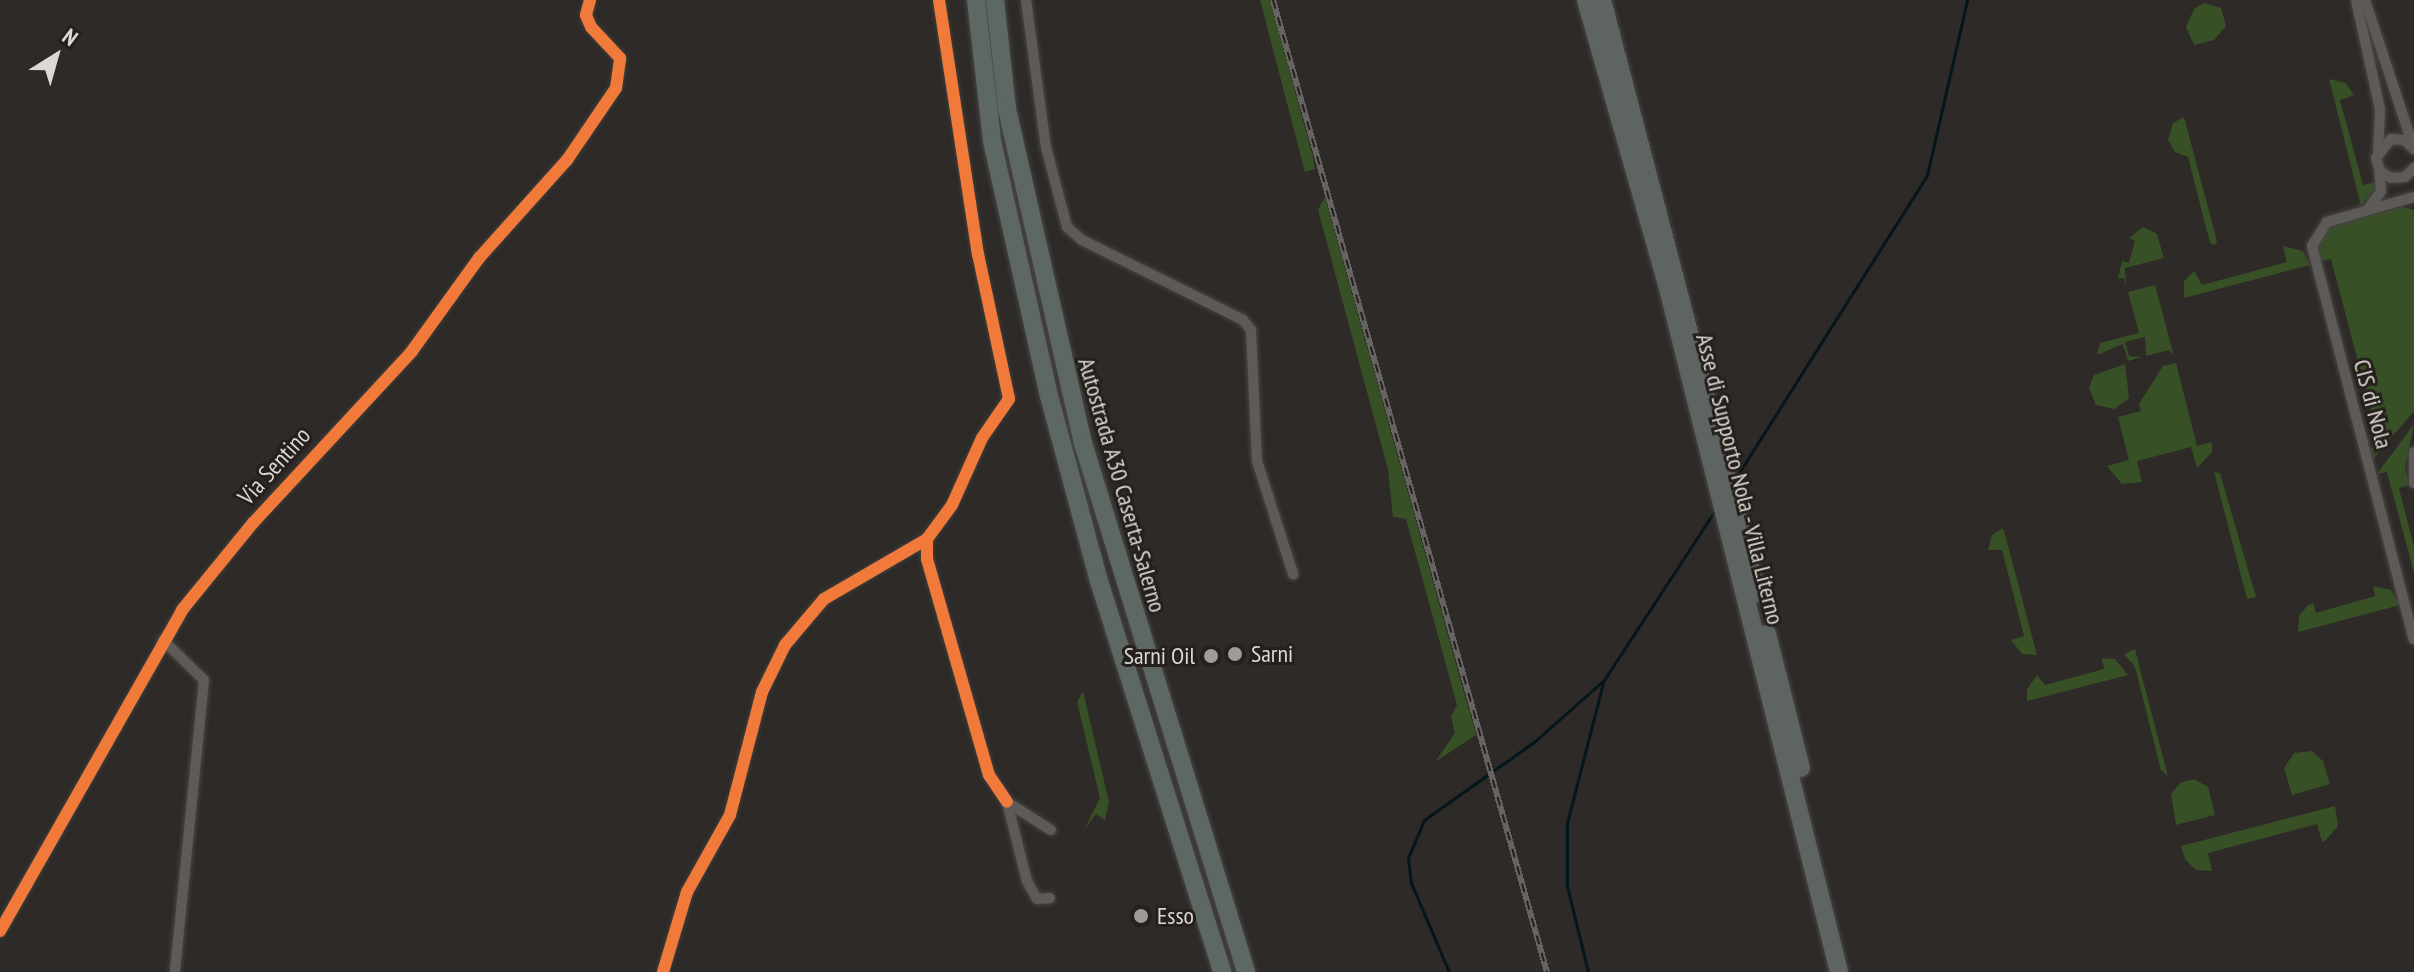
<!DOCTYPE html>
<html>
<head>
<meta charset="utf-8">
<style>
	body { margin:0 }
	#map { position:relative; width:2414px; height:972px; overflow:hidden; background:#2d2a27; font-family:"PT Sans Narrow",sans-serif }
	div>[style] { position:absolute }
	.green>* { inset:0; background:#375025 }
	.stream>* { height:3px; margin:-1.5px; padding:0 1.5px; transform-origin:1.5px; border-radius:1.5px; background:#04161c }
	.roads { filter:drop-shadow(0 0 2px #484644) drop-shadow(0 0 2px #484644) }
	.minor>* { height:10px; margin:-5px; padding:0 5px; transform-origin:5px; border-radius:5px; background:#5d5a58 }
	.trunk>* { height:18px; margin:-9px; padding:0 9px; transform-origin:9px; border-radius:9px; background:#5e6462 }
	.motorway>* { height:18px; margin:-9px; padding:0 9px; transform-origin:9px; border-radius:9px; background:#5d6764 }
	.rail>* { height:6px; margin-top:-3px; transform-origin:0; background:repeating-linear-gradient(90deg,#25201b 0 9px,#666462 0 18px); box-sizing:border-box; border-block:2px solid #666462 }
	.cycleway>* { height:12px; margin:-6px; padding:0 6px; transform-origin:6px; border-radius:6px; background:#f17a3a }
	.dots>* { width:22px; height:22px; translate:-50% -50%; box-sizing:border-box; border:4px solid #25201b; border-radius:50% }
	span { translate:-50% -50%; white-space:nowrap; text-align:center; line-height:1.15; -webkit-text-stroke:6px #25201b; paint-order:stroke }
	.street-label { font-size:24px; color:#dbd8d5 }
	.poi-label { font-size:24px; color:#dbd8d5 }
	.left { translate:0 -50%; text-align:left }
	.right { translate:-100% -50%; text-align:right }
	.north { position:absolute; left:16px; top:16px; width:80px; height:80px; -webkit-text-stroke:6px #25201b; paint-order:stroke; rotate:37deg; font-size:22px; font-weight:700; line-height:32px; text-align:center; color:#dbd8d5 }
	.north::after { content:''; display:block; margin:auto; width:28px; height:36px; background:#dbd8d5; clip-path:polygon(50% 0,100% 100%,50% 72%,0 100%) }
</style>
</head>
<body>
<div id="map">
	<div class="green">
		<i style="clip-path:polygon(1260px 0,1270px 0,1312px 153px,1315px 169px,1305px 172px)"></i>
		<i style="clip-path:polygon(2204px 3px,2221px 8px,2226px 26px,2214px 40px,2194px 45px,2186px 27px,2194px 9px)"></i>
		<i style="clip-path:polygon(2329px 79px,2346px 83px,2354px 95px,2340px 100px,2363px 185px,2376px 182px,2377px 186px,2361px 206px)"></i>
		<i style="clip-path:polygon(2184px 117px,2217px 241px,2215px 245px,2210px 243px,2188px 157px,2175px 152px,2168px 140px,2173px 123px)"></i>
		<i style="clip-path:polygon(1325px 197px,1476px 735px,1435px 762px,1455px 733px,1451px 716px,1457px 705px,1406px 519px,1393px 517px,1388px 470px,1318px 210px)"></i>
		<i style="clip-path:polygon(2402px 207px,2414px 210px,2414px 411px,2373px 459px,2370px 448px,2380px 445px,2331px 259px,2321px 261px,2318px 244px,2332px 226px)"></i>
		<i style="clip-path:polygon(2143px 227px,2157px 234px,2164px 258px,2125px 268px,2126px 286px,2124px 278px,2118px 278px,2122px 261px,2129px 263px,2135px 241px,2129px 238px)"></i>
		<i style="clip-path:polygon(2283px 246px,2303px 251px,2310px 265px,2184px 298px,2184px 281px,2194px 271px,2202px 285px,2287px 262px)"></i>
		<i style="clip-path:polygon(2155px 285px,2174px 356px,2169px 350px,2146px 356px,2145px 337px,2125px 342px,2129px 356px,2142px 357px,2128px 361px,2123px 344px,2097px 355px,2100px 343px,2139px 333px,2128px 292px)"></i>
		<i style="clip-path:polygon(2176px 363px,2197px 446px,2212px 442px,2212px 452px,2197px 468px,2191px 447px,2137px 461px,2142px 482px,2122px 484px,2107px 466px,2129px 460px,2118px 417px,2141px 411px,2139px 404px,2163px 366px)"></i>
		<i style="clip-path:polygon(2125px 364px,2129px 398px,2115px 409px,2096px 405px,2089px 388px,2094px 375px)"></i>
		<i style="clip-path:polygon(2414px 424px,2405px 467px,2409px 485px,2399px 488px,2414px 547px,2414px 573px,2387px 472px,2377px 474px)"></i>
		<i style="clip-path:polygon(2214px 472px,2220px 473px,2256px 597px,2247px 599px)"></i>
		<i style="clip-path:polygon(2003px 528px,2006px 538px,2037px 655px,2022px 654px,2011px 640px,2024px 636px,2002px 550px,1988px 550px,1992px 535px)"></i>
		<i style="clip-path:polygon(2373px 586px,2391px 590px,2400px 605px,2298px 632px,2299px 616px,2308px 605px,2313px 603px,2316px 613px,2375px 596px)"></i>
		<i style="clip-path:polygon(2135px 649px,2141px 673px,2168px 776px,2161px 770px,2135px 667px,2124px 654px)"></i>
		<i style="clip-path:polygon(2102px 658px,2115px 659px,2128px 675px,2027px 701px,2027px 689px,2037px 675px,2045px 685px,2104px 669px)"></i>
		<i style="clip-path:polygon(1083px 691px,1109px 802px,1105px 820px,1096px 814px,1084px 830px,1100px 798px,1077px 702px)"></i>
		<i style="clip-path:polygon(2312px 751px,2323px 761px,2330px 784px,2292px 795px,2284px 768px,2294px 753px)"></i>
		<i style="clip-path:polygon(2194px 779px,2208px 787px,2215px 815px,2176px 825px,2171px 794px,2180px 783px)"></i>
		<i style="clip-path:polygon(2335px 806px,2338px 826px,2326px 840px,2322px 842px,2317px 824px,2208px 853px,2212px 871px,2196px 870px,2185px 859px,2181px 846px)"></i>
	</div>
	<div class="stream">
		<i style="left:1735px;top:479px;width:360px;rotate:-57.7deg"></i>
		<i style="left:1927px;top:175px;width:180px;rotate:-77.1deg"></i>
		<i style="left:1449px;top:972px;width:97px;rotate:-113.1deg"></i>
		<i style="left:1411px;top:883px;width:25px;rotate:-97deg"></i>
		<i style="left:1408px;top:858px;width:41px;rotate:-67.2deg"></i>
		<i style="left:1424px;top:820px;width:136px;rotate:-35.4deg"></i>
		<i style="left:1535px;top:741px;width:92px;rotate:-41.5deg"></i>
		<i style="left:1604px;top:680px;width:204px;rotate:-56.8deg"></i>
		<i style="left:1588px;top:972px;width:89px;rotate:-103.7deg"></i>
		<i style="left:1567px;top:886px;width:63px;rotate:-90deg"></i>
		<i style="left:1567px;top:823px;width:145px;rotate:-75.6deg"></i>
	</div>
	<div class="roads">
		<div class="minor">
			<i style="left:939px;top:0;width:257px;rotate:81.3deg"></i>
			<i style="left:978px;top:254px;width:148px;rotate:77.9deg"></i>
			<i style="left:1009px;top:399px;width:47px;rotate:124.7deg"></i>
			<i style="left:982px;top:438px;width:73px;rotate:114.1deg"></i>
			<i style="left:952px;top:505px;width:42px;rotate:126.3deg"></i>
			<i style="left:927px;top:539px;width:20px;rotate:90deg"></i>
			<i style="left:927px;top:559px;width:225px;rotate:74deg"></i>
			<i style="left:989px;top:775px;width:32px;rotate:56deg"></i>
			<i style="left:1026px;top:0;width:148px;rotate:82.3deg"></i>
			<i style="left:1046px;top:147px;width:83px;rotate:75.3deg"></i>
			<i style="left:1067px;top:227px;width:20px;rotate:41deg"></i>
			<i style="left:1082px;top:240px;width:180px;rotate:26.4deg"></i>
			<i style="left:1243px;top:320px;width:13px;rotate:51deg"></i>
			<i style="left:1251px;top:330px;width:131px;rotate:87.4deg"></i>
			<i style="left:1257px;top:461px;width:119px;rotate:72.3deg"></i>
			<i style="left:2356px;top:0;width:112px;rotate:77.6deg"></i>
			<i style="left:2380px;top:109px;width:42px;rotate:92.7deg"></i>
			<i style="left:2365px;top:0;width:157px;rotate:71.8deg"></i>
			<i style="left:2414px;top:149px;width:13px;rotate:-138deg"></i>
			<i style="left:2404px;top:140px;width:13px;rotate:-176deg"></i>
			<i style="left:2391px;top:139px;width:24px;rotate:128deg"></i>
			<i style="left:2376px;top:158px;width:14px;rotate:73deg"></i>
			<i style="left:2380px;top:171px;width:13px;rotate:32deg"></i>
			<i style="left:2391px;top:178px;width:14px;rotate:-4deg"></i>
			<i style="left:2405px;top:177px;width:13px;rotate:-45deg"></i>
			<i style="left:2414px;top:197px;width:91px;rotate:164deg"></i>
			<i style="left:2327px;top:222px;width:28px;rotate:122deg"></i>
			<i style="left:2312px;top:246px;width:406px;rotate:75.5deg"></i>
			<i style="left:2368px;top:209px;width:22px;rotate:-54deg"></i>
			<i style="left:2381px;top:191px;width:21px;rotate:-95deg"></i>
			<i style="left:2414px;top:452px;width:31px;rotate:90deg"></i>
			<i style="left:163px;top:640px;width:57px;rotate:44.3deg"></i>
			<i style="left:204px;top:680px;width:293px;rotate:95.7deg"></i>
			<i style="left:1050px;top:898px;width:13px;rotate:176deg"></i>
			<i style="left:1037px;top:899px;width:21px;rotate:-119deg"></i>
			<i style="left:1027px;top:881px;width:81px;rotate:-104.2deg"></i>
			<i style="left:1007px;top:802px;width:52px;rotate:32.5deg"></i>
			<i style="left:0;top:931px;width:369px;rotate:-60.4deg"></i>
			<i style="left:182px;top:610px;width:112px;rotate:-50.8deg"></i>
			<i style="left:253px;top:523px;width:234px;rotate:-47.2deg"></i>
			<i style="left:412px;top:351px;width:115px;rotate:-54.2deg"></i>
			<i style="left:479px;top:258px;width:132px;rotate:-48.1deg"></i>
			<i style="left:567px;top:160px;width:87px;rotate:-55.8deg"></i>
			<i style="left:616px;top:88px;width:30px;rotate:-82deg"></i>
			<i style="left:620px;top:58px;width:42px;rotate:-133.1deg"></i>
			<i style="left:591px;top:27px;width:13px;rotate:-113deg"></i>
			<i style="left:586px;top:15px;width:16px;rotate:-75deg"></i>
			<i style="left:663px;top:972px;width:84px;rotate:-73.3deg"></i>
			<i style="left:687px;top:892px;width:88px;rotate:-60.8deg"></i>
			<i style="left:730px;top:815px;width:127px;rotate:-75.4deg"></i>
			<i style="left:762px;top:692px;width:52px;rotate:-63.9deg"></i>
			<i style="left:785px;top:645px;width:60px;rotate:-49.7deg"></i>
			<i style="left:824px;top:599px;width:119px;rotate:-30.2deg"></i>
		</div>
		<div class="trunk">
			<i style="left:1586px;top:0;width:295px;rotate:74.1deg"></i>
			<i style="left:1667px;top:284px;width:709px;rotate:75.96deg"></i>
			<i style="left:1602px;top:0;width:613px;rotate:75.35deg"></i>
			<i style="left:1767px;top:634px;width:138px;rotate:75.8deg"></i>
		</div>
		<div class="motorway">
			<i style="left:976px;top:0;width:142px;rotate:83.5deg"></i>
			<i style="left:992px;top:141px;width:261px;rotate:77.4deg"></i>
			<i style="left:1049px;top:396px;width:192px;rotate:74.9deg"></i>
			<i style="left:1099px;top:581px;width:410px;rotate:72.5deg"></i>
			<i style="left:995px;top:0;width:110px;rotate:83.7deg"></i>
			<i style="left:1007px;top:109px;width:343px;rotate:77.2deg"></i>
			<i style="left:1083px;top:443px;width:554px;rotate:72.87deg"></i>
		</div>
	</div>
	<div class="rail">
		<i style="left:1273px;top:0;width:1010px;rotate:74.26deg"></i>
	</div>
	<div class="cycleway">
		<i style="left:939px;top:0;width:257px;rotate:81.3deg"></i>
		<i style="left:978px;top:254px;width:148px;rotate:77.9deg"></i>
		<i style="left:1009px;top:399px;width:47px;rotate:124.7deg"></i>
		<i style="left:982px;top:438px;width:73px;rotate:114.1deg"></i>
		<i style="left:952px;top:505px;width:42px;rotate:126.3deg"></i>
		<i style="left:927px;top:539px;width:20px;rotate:90deg"></i>
		<i style="left:927px;top:559px;width:225px;rotate:74deg"></i>
		<i style="left:989px;top:775px;width:32px;rotate:56deg"></i>
		<i style="left:0;top:931px;width:369px;rotate:-60.4deg"></i>
		<i style="left:182px;top:610px;width:112px;rotate:-50.8deg"></i>
		<i style="left:253px;top:523px;width:234px;rotate:-47.2deg"></i>
		<i style="left:412px;top:351px;width:115px;rotate:-54.2deg"></i>
		<i style="left:479px;top:258px;width:132px;rotate:-48.1deg"></i>
		<i style="left:567px;top:160px;width:87px;rotate:-55.8deg"></i>
		<i style="left:616px;top:88px;width:30px;rotate:-82deg"></i>
		<i style="left:620px;top:58px;width:42px;rotate:-133.1deg"></i>
		<i style="left:591px;top:27px;width:13px;rotate:-113deg"></i>
		<i style="left:586px;top:15px;width:16px;rotate:-75deg"></i>
		<i style="left:663px;top:972px;width:84px;rotate:-73.3deg"></i>
		<i style="left:687px;top:892px;width:88px;rotate:-60.8deg"></i>
		<i style="left:730px;top:815px;width:127px;rotate:-75.4deg"></i>
		<i style="left:762px;top:692px;width:52px;rotate:-63.9deg"></i>
		<i style="left:785px;top:645px;width:60px;rotate:-49.7deg"></i>
		<i style="left:824px;top:599px;width:119px;rotate:-30.2deg"></i>
	</div>
	<div class="dots">
		<i style="left:1235px;top:654px;background:#9e9b98"></i>
		<i style="left:1211px;top:656px;background:#9e9b98"></i>
		<i style="left:1141px;top:916px;background:#9e9b98"></i>
	</div>
	<div class="street-label">
		<span style="left:2373px;top:404px;rotate:75deg">CIS di Nola</span>
		<span style="left:274px;top:466px;rotate:-48deg">Via Sentino</span>
		<span style="left:1740px;top:479px;rotate:76deg">Asse di Supporto Nola - Villa Literno</span>
		<span style="left:1122px;top:485px;rotate:74deg">Autostrada A30 Caserta-Salerno</span>
	</div>
	<div class="poi-label">
		<span class="left" style="left:1251px;top:654px">Sarni</span>
		<span class="right" style="left:1195px;top:656px">Sarni Oil</span>
		<span class="left" style="left:1157px;top:916px">Esso</span>
	</div>
	<div class="north">N</div>
</div>
</body>
</html>
